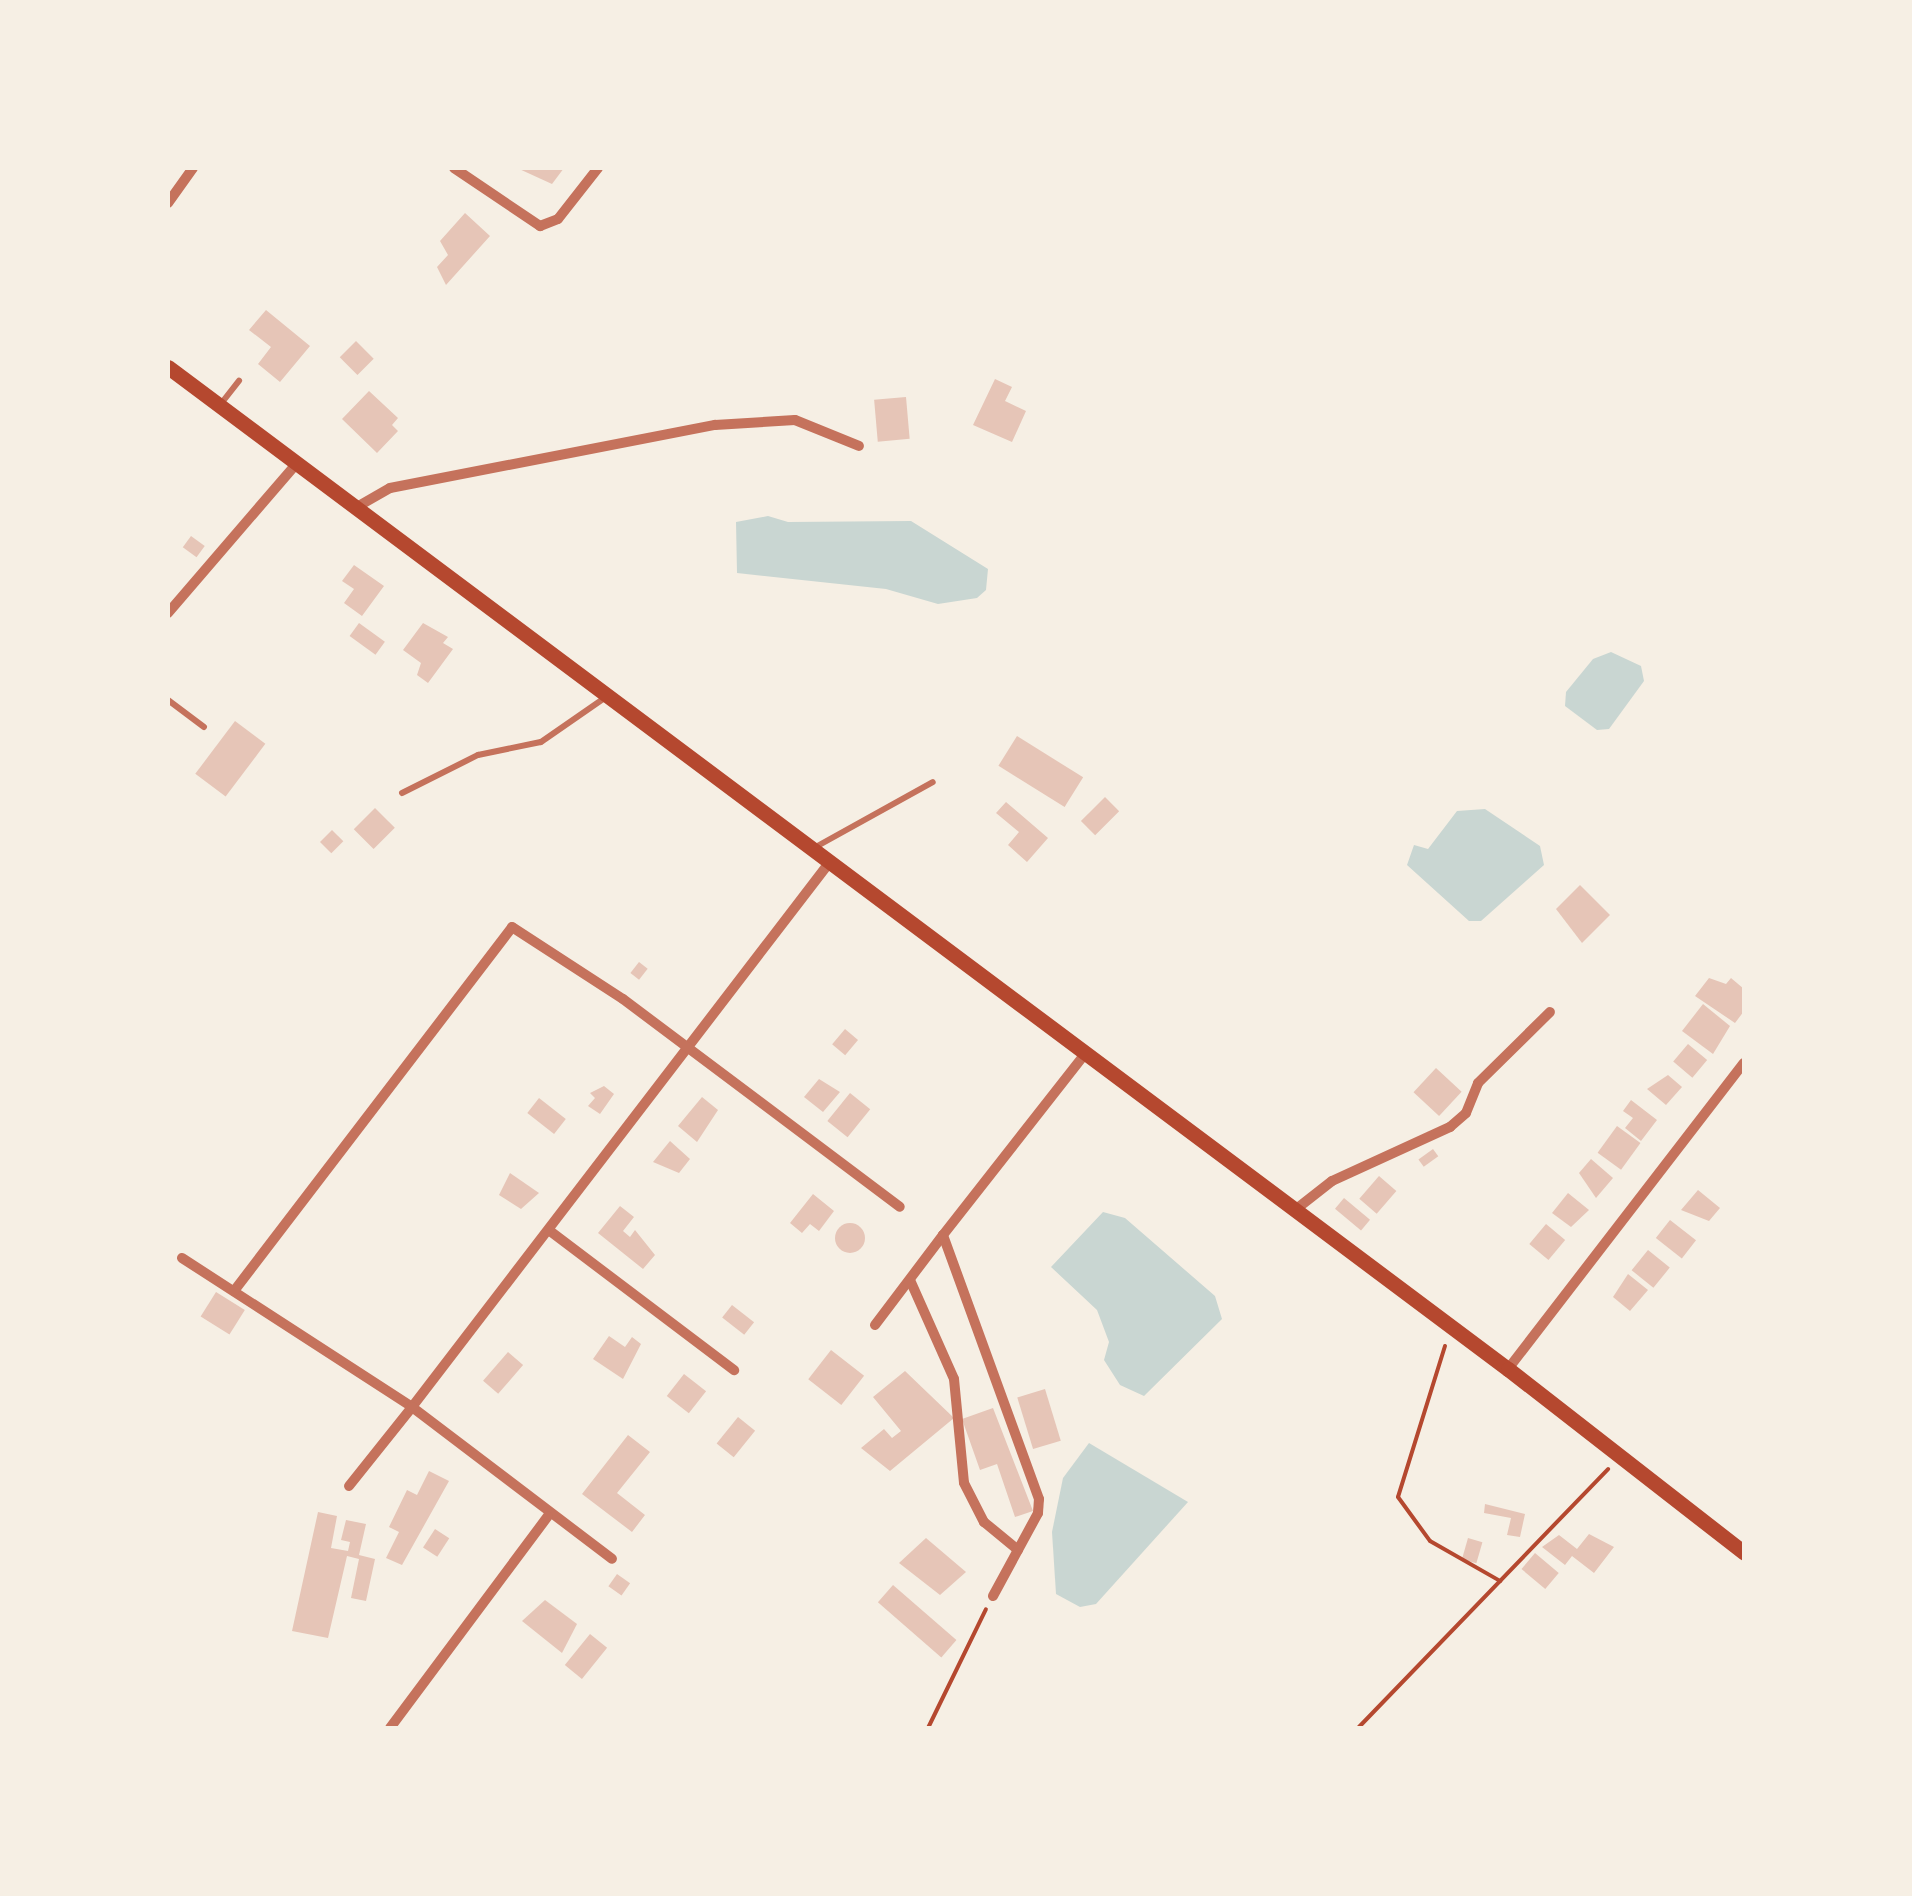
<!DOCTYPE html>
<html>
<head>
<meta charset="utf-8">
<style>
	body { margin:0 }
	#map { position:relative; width:1912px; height:1896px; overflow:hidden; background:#f6efe4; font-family:Ubuntu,sans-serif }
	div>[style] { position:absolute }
	.water>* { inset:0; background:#c9d6d2 }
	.building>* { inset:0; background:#e6c5b7; transform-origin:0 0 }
	.round { border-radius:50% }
	.path>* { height:4px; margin:-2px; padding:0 2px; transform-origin:2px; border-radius:2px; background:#b5482f }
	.service>* { height:6px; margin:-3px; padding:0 3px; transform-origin:3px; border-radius:3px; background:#c5725c }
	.minor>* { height:10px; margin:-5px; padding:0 5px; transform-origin:5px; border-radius:5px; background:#c5725c }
	.secondary>* { height:15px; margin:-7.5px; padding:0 7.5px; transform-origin:7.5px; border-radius:7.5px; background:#b5482f }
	span { translate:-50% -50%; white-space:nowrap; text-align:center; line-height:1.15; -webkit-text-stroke:10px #f6efe4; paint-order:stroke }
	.frame { position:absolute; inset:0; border:170px solid #f6efe4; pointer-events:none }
</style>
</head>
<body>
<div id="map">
	<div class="water">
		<i style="clip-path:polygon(768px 516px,788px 522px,911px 521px,988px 569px,986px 590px,977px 598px,938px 604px,886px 589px,737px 573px,736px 522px)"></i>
		<i style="clip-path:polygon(1611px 652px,1641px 666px,1644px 681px,1609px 729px,1597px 730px,1565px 706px,1566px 692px,1593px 659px)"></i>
		<i style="clip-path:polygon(1485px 809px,1540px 846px,1544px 865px,1481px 921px,1469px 921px,1407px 865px,1414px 845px,1428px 849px,1457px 811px)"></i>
		<i style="clip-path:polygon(1103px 1212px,1125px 1218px,1215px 1296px,1222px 1319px,1144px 1396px,1120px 1385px,1104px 1360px,1109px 1342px,1097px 1310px,1051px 1267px)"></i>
		<i style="clip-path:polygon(1089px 1443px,1188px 1502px,1096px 1604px,1080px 1607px,1056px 1594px,1052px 1532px,1063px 1478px)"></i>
	</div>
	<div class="building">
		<i style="clip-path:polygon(517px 168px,564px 168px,552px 184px)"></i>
		<i style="clip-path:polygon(465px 213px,490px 236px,446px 285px,437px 267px,448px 255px,440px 241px)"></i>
		<i style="clip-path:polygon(266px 310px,310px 346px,280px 382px,258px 364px,271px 347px,249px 330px)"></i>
		<i style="left:356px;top:341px;width:25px;height:23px;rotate:45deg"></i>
		<i style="clip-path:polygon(995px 379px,1012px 387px,1005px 401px,1026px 411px,1012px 442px,973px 425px)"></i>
		<i style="clip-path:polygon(369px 391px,398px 418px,392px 425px,398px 431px,377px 453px,342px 419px)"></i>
		<i style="left:906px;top:397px;width:42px;height:32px;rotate:85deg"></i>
		<i style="left:191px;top:536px;width:17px;height:14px;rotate:36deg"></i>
		<i style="clip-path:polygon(354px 565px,384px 586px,362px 616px,344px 603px,354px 589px,342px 581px)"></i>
		<i style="left:359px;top:623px;width:32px;height:16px;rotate:36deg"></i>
		<i style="clip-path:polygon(423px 623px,448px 637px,443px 643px,453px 649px,428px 683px,417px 675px,421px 663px,403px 650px)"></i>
		<i style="left:235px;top:721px;width:38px;height:66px;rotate:37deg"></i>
		<i style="left:1017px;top:736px;width:78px;height:35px;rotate:32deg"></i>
		<i style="left:1105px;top:797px;width:20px;height:34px;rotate:45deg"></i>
		<i style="clip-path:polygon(1006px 802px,1048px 838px,1027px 862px,1008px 845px,1019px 832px,996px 813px)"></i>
		<i style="left:375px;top:808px;width:28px;height:30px;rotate:45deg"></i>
		<i style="left:332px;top:830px;width:16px;height:17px;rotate:45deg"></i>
		<i style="clip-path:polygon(1580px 885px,1610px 915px,1582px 943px,1556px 909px)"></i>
		<i style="left:639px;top:962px;width:11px;height:14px;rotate:38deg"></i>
		<i style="clip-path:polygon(1709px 978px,1726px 984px,1731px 978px,1744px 989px,1744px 1011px,1735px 1023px,1695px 996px)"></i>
		<i style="clip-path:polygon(1703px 1004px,1730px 1026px,1713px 1054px,1682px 1031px)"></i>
		<i style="left:845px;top:1029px;width:17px;height:20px;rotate:40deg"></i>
		<i style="left:1688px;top:1044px;width:25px;height:23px;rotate:40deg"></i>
		<i style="left:1436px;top:1068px;width:35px;height:33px;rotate:43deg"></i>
		<i style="clip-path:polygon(1668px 1075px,1682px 1087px,1666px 1105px,1647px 1089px)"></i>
		<i style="clip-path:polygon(819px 1079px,840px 1092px,823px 1112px,804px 1097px)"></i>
		<i style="clip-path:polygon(604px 1086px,614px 1094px,600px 1114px,588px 1106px,595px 1098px,590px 1093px)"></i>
		<i style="left:850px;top:1093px;width:26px;height:36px;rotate:39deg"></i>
		<i style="clip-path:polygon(702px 1097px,718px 1110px,697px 1142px,678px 1126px)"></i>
		<i style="left:539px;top:1098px;width:34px;height:19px;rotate:38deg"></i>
		<i style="clip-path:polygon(1631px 1100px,1657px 1120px,1641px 1141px,1625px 1128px,1633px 1118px,1623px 1111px)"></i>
		<i style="left:1617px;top:1126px;width:29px;height:33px;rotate:36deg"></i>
		<i style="clip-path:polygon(670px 1141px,690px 1159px,679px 1173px,653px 1162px)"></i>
		<i style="left:1433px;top:1149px;width:9px;height:18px;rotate:54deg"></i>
		<i style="clip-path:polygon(1591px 1159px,1613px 1178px,1596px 1198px,1579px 1173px)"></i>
		<i style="clip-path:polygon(510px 1173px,539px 1193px,521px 1209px,499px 1195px)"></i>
		<i style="left:1379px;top:1176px;width:23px;height:30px;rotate:41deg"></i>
		<i style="clip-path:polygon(1698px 1190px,1720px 1208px,1709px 1221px,1681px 1210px)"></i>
		<i style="clip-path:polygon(1568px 1193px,1589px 1210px,1571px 1227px,1552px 1213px)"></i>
		<i style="clip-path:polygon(813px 1194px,834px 1211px,819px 1231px,810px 1224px,802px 1233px,790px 1223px)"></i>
		<i style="left:1344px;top:1198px;width:34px;height:14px;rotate:40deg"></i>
		<i style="clip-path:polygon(620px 1206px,634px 1217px,623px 1231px,630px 1237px,635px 1230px,655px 1255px,643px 1269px,598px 1233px)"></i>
		<i style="left:1670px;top:1220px;width:33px;height:23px;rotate:38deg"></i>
		<i class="round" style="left:835px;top:1223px;width:30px;height:30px"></i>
		<i style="left:1546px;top:1224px;width:25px;height:26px;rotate:40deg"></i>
		<i style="left:1648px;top:1250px;width:28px;height:26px;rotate:39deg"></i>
		<i style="clip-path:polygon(1628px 1274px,1648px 1290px,1630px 1311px,1613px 1297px)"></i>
		<i style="left:216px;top:1292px;width:34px;height:29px;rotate:32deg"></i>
		<i style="left:732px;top:1305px;width:28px;height:16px;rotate:38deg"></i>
		<i style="clip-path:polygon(609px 1336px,625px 1347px,632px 1337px,641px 1344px,623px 1379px,593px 1359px)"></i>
		<i style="left:831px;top:1350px;width:42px;height:37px;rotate:38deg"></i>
		<i style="left:508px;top:1352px;width:20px;height:38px;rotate:41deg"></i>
		<i style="clip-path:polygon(905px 1371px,954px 1418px,890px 1471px,861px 1448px,884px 1429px,892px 1438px,901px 1431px,873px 1397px)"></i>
		<i style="left:684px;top:1374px;width:28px;height:28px;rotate:38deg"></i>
		<i style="left:1045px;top:1389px;width:54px;height:29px;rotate:73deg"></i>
		<i style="clip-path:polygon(993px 1408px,1033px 1511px,1015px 1517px,997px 1464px,980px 1470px,962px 1419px)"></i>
		<i style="left:738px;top:1417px;width:22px;height:34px;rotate:39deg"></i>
		<i style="clip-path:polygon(628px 1435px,650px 1452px,617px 1493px,645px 1515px,632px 1532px,582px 1494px)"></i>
		<i style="clip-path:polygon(429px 1471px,449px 1481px,402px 1565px,386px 1558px,399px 1532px,389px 1527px,407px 1490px,417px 1495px)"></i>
		<i style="clip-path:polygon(1485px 1504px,1525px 1514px,1520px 1537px,1507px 1535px,1511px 1518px,1484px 1513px)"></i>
		<i style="clip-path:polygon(318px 1512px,337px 1516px,331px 1548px,348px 1551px,350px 1542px,341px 1540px,346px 1520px,366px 1524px,359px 1555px,375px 1559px,366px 1601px,351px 1598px,359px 1559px,347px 1556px,328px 1638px,292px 1631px)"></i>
		<i style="left:435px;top:1529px;width:17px;height:22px;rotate:33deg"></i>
		<i style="clip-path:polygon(1589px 1534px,1614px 1547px,1594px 1573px,1572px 1556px,1565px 1565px,1542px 1547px,1559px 1535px,1577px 1549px)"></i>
		<i style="clip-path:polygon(926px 1538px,966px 1572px,940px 1595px,899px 1563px)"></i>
		<i style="left:1468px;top:1538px;width:15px;height:22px;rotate:16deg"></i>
		<i style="left:1535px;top:1553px;width:31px;height:21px;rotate:40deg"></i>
		<i style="left:617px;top:1574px;width:16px;height:15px;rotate:35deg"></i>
		<i style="left:893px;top:1585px;width:84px;height:23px;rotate:41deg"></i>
		<i style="clip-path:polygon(545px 1600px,577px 1624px,562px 1653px,522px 1621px)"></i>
		<i style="left:590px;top:1634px;width:22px;height:40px;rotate:39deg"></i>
	</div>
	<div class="path">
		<i style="left:1445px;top:1346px;width:158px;rotate:107.3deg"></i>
		<i style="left:1398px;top:1497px;width:54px;rotate:54deg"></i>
		<i style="left:1430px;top:1541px;width:81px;rotate:29.7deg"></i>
		<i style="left:928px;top:1728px;width:132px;rotate:-64deg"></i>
		<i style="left:1358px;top:1728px;width:360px;rotate:-46deg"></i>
	</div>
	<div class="service">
		<i style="left:220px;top:405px;width:31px;rotate:-52deg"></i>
		<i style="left:168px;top:700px;width:45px;rotate:36.9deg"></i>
		<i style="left:402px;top:793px;width:85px;rotate:-26.6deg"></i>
		<i style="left:478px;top:755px;width:64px;rotate:-11.7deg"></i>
		<i style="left:541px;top:742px;width:79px;rotate:-34.7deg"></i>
		<i style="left:812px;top:849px;width:138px;rotate:-29deg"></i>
	</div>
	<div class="minor">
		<i style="left:454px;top:168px;width:104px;rotate:34deg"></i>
		<i style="left:540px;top:226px;width:19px;rotate:-21deg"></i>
		<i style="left:558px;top:219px;width:65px;rotate:-51.9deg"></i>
		<i style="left:168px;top:203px;width:43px;rotate:-54.5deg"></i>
		<i style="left:355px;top:508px;width:40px;rotate:-29.7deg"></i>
		<i style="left:390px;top:488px;width:331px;rotate:-11deg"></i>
		<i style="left:715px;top:425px;width:80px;rotate:-3.6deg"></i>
		<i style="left:795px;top:420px;width:69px;rotate:22.1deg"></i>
		<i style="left:168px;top:613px;width:196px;rotate:-49.3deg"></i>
		<i style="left:1295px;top:1210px;width:47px;rotate:-38.1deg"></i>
		<i style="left:1332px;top:1181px;width:130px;rotate:-24.6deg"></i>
		<i style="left:1450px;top:1127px;width:21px;rotate:-41deg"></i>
		<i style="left:1466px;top:1113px;width:32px;rotate:-68deg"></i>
		<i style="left:1478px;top:1083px;width:101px;rotate:-44.6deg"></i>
		<i style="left:550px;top:1231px;width:231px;rotate:37.1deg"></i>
		<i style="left:182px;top:1258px;width:274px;rotate:32.9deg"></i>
		<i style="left:412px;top:1407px;width:685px;rotate:-52.53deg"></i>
		<i style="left:910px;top:1280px;width:108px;rotate:66deg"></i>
		<i style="left:954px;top:1379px;width:104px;rotate:84.5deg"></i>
		<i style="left:964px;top:1483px;width:44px;rotate:62.9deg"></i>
		<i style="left:984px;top:1522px;width:44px;rotate:39.5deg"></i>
		<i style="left:234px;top:1291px;width:458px;rotate:-52.6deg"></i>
		<i style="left:512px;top:927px;width:132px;rotate:33deg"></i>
		<i style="left:623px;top:999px;width:346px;rotate:36.9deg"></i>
		<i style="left:875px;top:1325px;width:113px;rotate:-52.9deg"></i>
		<i style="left:1508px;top:1369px;width:386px;rotate:-52.4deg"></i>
		<i style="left:349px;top:1486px;width:101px;rotate:-51.4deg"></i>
		<i style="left:412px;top:1407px;width:251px;rotate:37.2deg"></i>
		<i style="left:993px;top:1596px;width:94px;rotate:-61.5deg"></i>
		<i style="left:1038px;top:1513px;width:14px;rotate:-86deg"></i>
		<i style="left:1039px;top:1499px;width:281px;rotate:-110deg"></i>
		<i style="left:943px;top:1235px;width:230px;rotate:-51.9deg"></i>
		<i style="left:390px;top:1728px;width:264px;rotate:-53.3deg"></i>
	</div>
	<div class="secondary">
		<i style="left:168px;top:367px;width:1673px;rotate:36.79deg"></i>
		<i style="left:1508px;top:1369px;width:299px;rotate:37.9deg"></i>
	</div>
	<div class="frame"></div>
</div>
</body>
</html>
